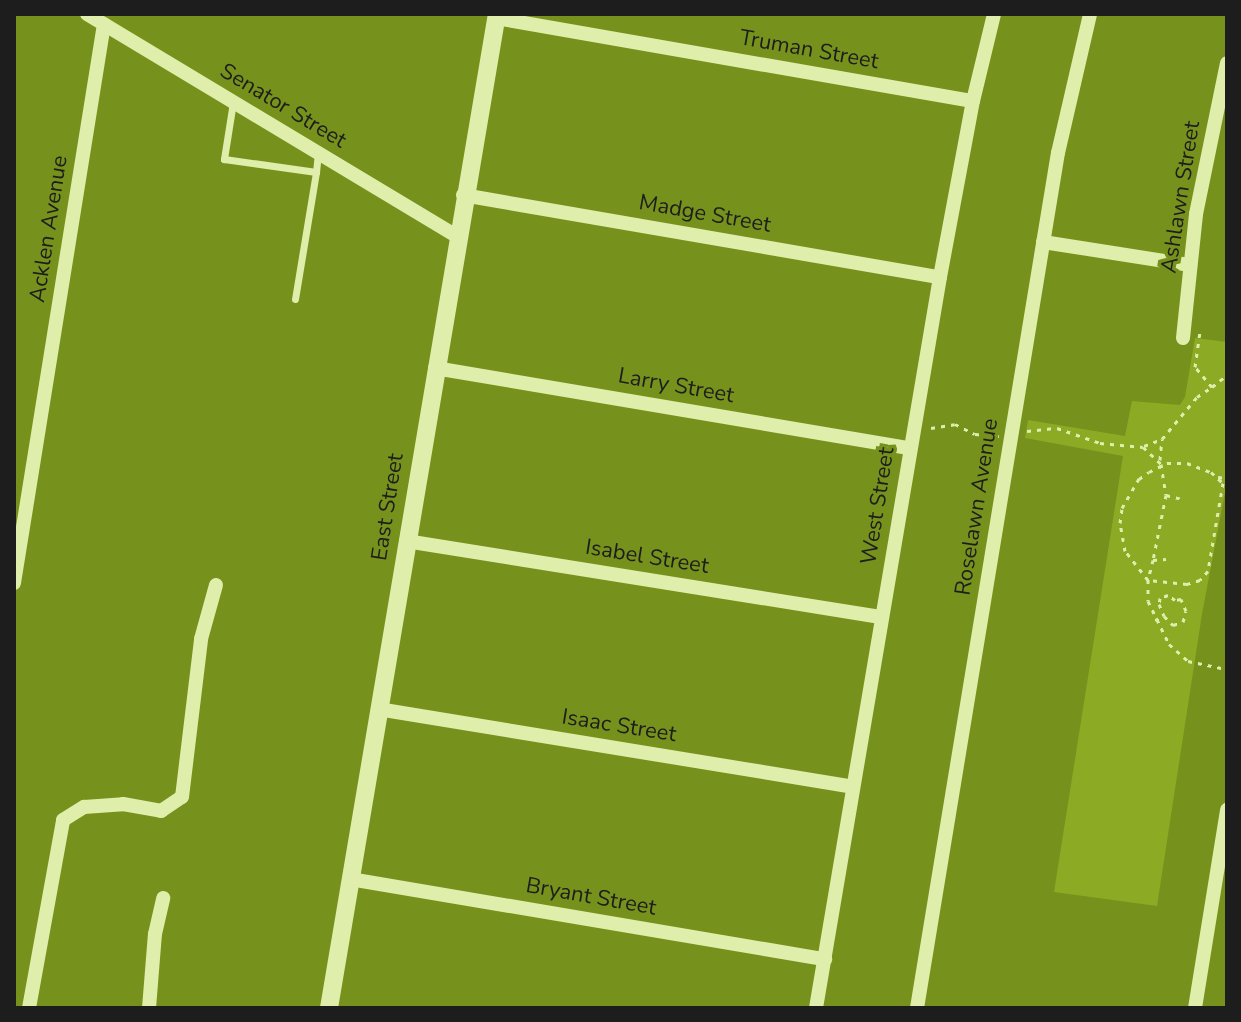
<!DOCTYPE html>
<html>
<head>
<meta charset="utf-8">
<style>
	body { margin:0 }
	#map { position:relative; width:1241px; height:1022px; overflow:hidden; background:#76921c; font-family:"Nunito Sans",sans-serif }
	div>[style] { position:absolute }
	.green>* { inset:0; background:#8daa25 }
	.path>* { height:3px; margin-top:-1.5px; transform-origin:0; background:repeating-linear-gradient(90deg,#e0eeac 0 4px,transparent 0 10px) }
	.service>* { height:7px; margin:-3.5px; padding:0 3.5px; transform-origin:3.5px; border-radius:3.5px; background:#e0eeac }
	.minor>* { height:14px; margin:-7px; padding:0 7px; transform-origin:7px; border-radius:7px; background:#e0eeac }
	.tertiary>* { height:18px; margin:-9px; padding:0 9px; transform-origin:9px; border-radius:9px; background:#e0eeac }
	span { translate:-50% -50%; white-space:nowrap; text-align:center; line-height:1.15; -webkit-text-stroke:7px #76921c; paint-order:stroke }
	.street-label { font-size:22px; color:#1d1d1d }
	.frame { position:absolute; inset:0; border:16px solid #1d1d1d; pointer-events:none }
</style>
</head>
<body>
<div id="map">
	<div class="green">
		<i style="clip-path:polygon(1195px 338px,1227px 342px,1227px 482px,1202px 614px,1157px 906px,1054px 892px,1123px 456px,1025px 438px,1028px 420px,1125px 436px,1132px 401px,1180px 405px,1185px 397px)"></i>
	</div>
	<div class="path">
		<i style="left:1212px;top:387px;width:19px;rotate:-39deg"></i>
		<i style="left:931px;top:428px;width:24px;rotate:-9deg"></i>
		<i style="left:955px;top:424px;width:22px;rotate:27deg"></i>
		<i style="left:975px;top:434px;width:24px;rotate:5deg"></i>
		<i style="left:1027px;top:431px;width:30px;rotate:-6deg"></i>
		<i style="left:1057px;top:428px;width:46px;rotate:19.2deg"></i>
		<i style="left:1100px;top:443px;width:43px;rotate:5.3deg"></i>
		<i style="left:1143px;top:447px;width:25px;rotate:43deg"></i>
		<i style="left:1161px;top:464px;width:31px;rotate:81deg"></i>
		<i style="left:1166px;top:495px;width:16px;rotate:14deg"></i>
		<i style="left:1144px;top:446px;width:19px;rotate:-21deg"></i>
		<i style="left:1160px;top:460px;width:21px;rotate:-85deg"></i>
		<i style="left:1162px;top:439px;width:55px;rotate:-50.2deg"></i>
		<i style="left:1197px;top:397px;width:18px;rotate:-34deg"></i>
		<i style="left:1212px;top:387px;width:26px;rotate:-130deg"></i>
		<i style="left:1195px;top:367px;width:34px;rotate:-82deg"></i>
		<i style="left:1187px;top:463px;width:26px;rotate:21deg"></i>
		<i style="left:1211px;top:472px;width:16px;rotate:43deg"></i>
		<i style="left:1223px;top:483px;width:89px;rotate:99.7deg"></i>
		<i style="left:1208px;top:571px;width:12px;rotate:132deg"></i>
		<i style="left:1200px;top:580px;width:14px;rotate:163deg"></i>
		<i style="left:1187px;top:584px;width:39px;rotate:-174deg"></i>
		<i style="left:1148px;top:580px;width:37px;rotate:-128deg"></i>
		<i style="left:1125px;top:551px;width:28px;rotate:-100deg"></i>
		<i style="left:1120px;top:523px;width:15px;rotate:-82deg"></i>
		<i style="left:1122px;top:508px;width:34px;rotate:-60deg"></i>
		<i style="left:1139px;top:479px;width:12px;rotate:-35deg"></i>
		<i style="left:1149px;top:472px;width:20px;rotate:-27deg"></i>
		<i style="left:1167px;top:463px;width:20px"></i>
		<i style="left:1218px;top:477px;width:9px;rotate:6deg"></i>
		<i style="left:1166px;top:495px;width:66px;rotate:101.3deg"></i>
		<i style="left:1153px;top:560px;width:13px;rotate:-4deg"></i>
		<i style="left:1153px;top:560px;width:21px;rotate:104deg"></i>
		<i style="left:1148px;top:580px;width:21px;rotate:90deg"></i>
		<i style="left:1148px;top:601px;width:48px;rotate:64deg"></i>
		<i style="left:1169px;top:644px;width:25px;rotate:42deg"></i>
		<i style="left:1188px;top:661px;width:40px;rotate:12deg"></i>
		<i style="left:1155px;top:620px;width:10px;rotate:-24deg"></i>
		<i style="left:1164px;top:616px;width:13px;rotate:45deg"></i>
		<i style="left:1173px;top:625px;width:10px;rotate:-17deg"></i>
		<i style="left:1183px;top:622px;width:11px;rotate:-75deg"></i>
		<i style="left:1186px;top:611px;width:13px;rotate:-113deg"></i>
		<i style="left:1181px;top:599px;width:6px;rotate:171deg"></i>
		<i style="left:1175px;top:600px;width:9px;rotate:-144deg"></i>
		<i style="left:1168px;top:595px;width:9px;rotate:159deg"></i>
		<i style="left:1160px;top:598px;width:6px;rotate:99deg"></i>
		<i style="left:1159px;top:604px;width:13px;rotate:67deg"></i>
	</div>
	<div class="service">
		<i style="left:233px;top:102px;width:58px;rotate:99deg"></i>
		<i style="left:224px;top:159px;width:93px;rotate:8deg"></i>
		<i style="left:316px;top:172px;width:18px;rotate:-84deg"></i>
		<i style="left:295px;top:299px;width:129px;rotate:-80.6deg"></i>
	</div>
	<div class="minor">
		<i style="left:87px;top:14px;width:431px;rotate:31deg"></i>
		<i style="left:496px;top:18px;width:484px;rotate:9.9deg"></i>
		<i style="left:463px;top:195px;width:484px;rotate:9.8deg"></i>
		<i style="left:1043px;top:242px;width:149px;rotate:8.9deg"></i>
		<i style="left:1183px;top:338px;width:125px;rotate:-84deg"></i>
		<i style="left:1196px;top:214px;width:154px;rotate:-78.4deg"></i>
		<i style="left:435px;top:368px;width:482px;rotate:9.6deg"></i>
		<i style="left:406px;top:541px;width:482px;rotate:9.1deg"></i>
		<i style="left:14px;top:583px;width:566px;rotate:-80.85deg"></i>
		<i style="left:378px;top:709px;width:481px;rotate:9.3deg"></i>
		<i style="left:350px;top:879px;width:482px;rotate:9.6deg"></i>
		<i style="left:29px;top:1008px;width:191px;rotate:-79.7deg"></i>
		<i style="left:63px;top:820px;width:25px;rotate:-32deg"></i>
		<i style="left:84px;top:807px;width:39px;rotate:-4deg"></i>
		<i style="left:123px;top:804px;width:39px;rotate:10deg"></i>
		<i style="left:161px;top:811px;width:25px;rotate:-34deg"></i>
		<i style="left:182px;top:797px;width:159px;rotate:-83.1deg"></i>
		<i style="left:201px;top:639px;width:56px;rotate:-74.5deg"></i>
		<i style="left:149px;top:1008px;width:74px;rotate:-85.4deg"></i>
		<i style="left:155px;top:934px;width:37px;rotate:-77deg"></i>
		<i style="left:816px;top:1008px;width:741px;rotate:-80.37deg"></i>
		<i style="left:940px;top:277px;width:179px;rotate:-79.4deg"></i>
		<i style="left:973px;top:101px;width:89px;rotate:-76.4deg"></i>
		<i style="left:917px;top:1008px;width:867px;rotate:-80.64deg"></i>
		<i style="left:1058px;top:153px;width:143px;rotate:-77deg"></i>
		<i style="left:1195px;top:1008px;width:201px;rotate:-80.8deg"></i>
	</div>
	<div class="tertiary">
		<i style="left:329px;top:1008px;width:1008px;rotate:-80.41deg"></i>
	</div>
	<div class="street-label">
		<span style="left:809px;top:50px;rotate:10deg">Truman Street</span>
		<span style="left:283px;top:106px;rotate:31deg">Senator Street</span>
		<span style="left:1181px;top:197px;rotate:-81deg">Ashlawn Street</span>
		<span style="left:705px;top:214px;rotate:10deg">Madge Street</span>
		<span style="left:49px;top:229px;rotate:-81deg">Acklen Avenue</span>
		<span style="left:676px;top:386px;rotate:10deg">Larry Street</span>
		<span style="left:878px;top:506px;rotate:-81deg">West Street</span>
		<span style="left:388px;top:507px;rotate:-81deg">East Street</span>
		<span style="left:977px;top:507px;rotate:-81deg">Roselawn Avenue</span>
		<span style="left:647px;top:557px;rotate:9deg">Isabel Street</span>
		<span style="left:619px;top:726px;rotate:9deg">Isaac Street</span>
		<span style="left:591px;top:897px;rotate:10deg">Bryant Street</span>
	</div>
	<div class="frame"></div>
</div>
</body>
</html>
